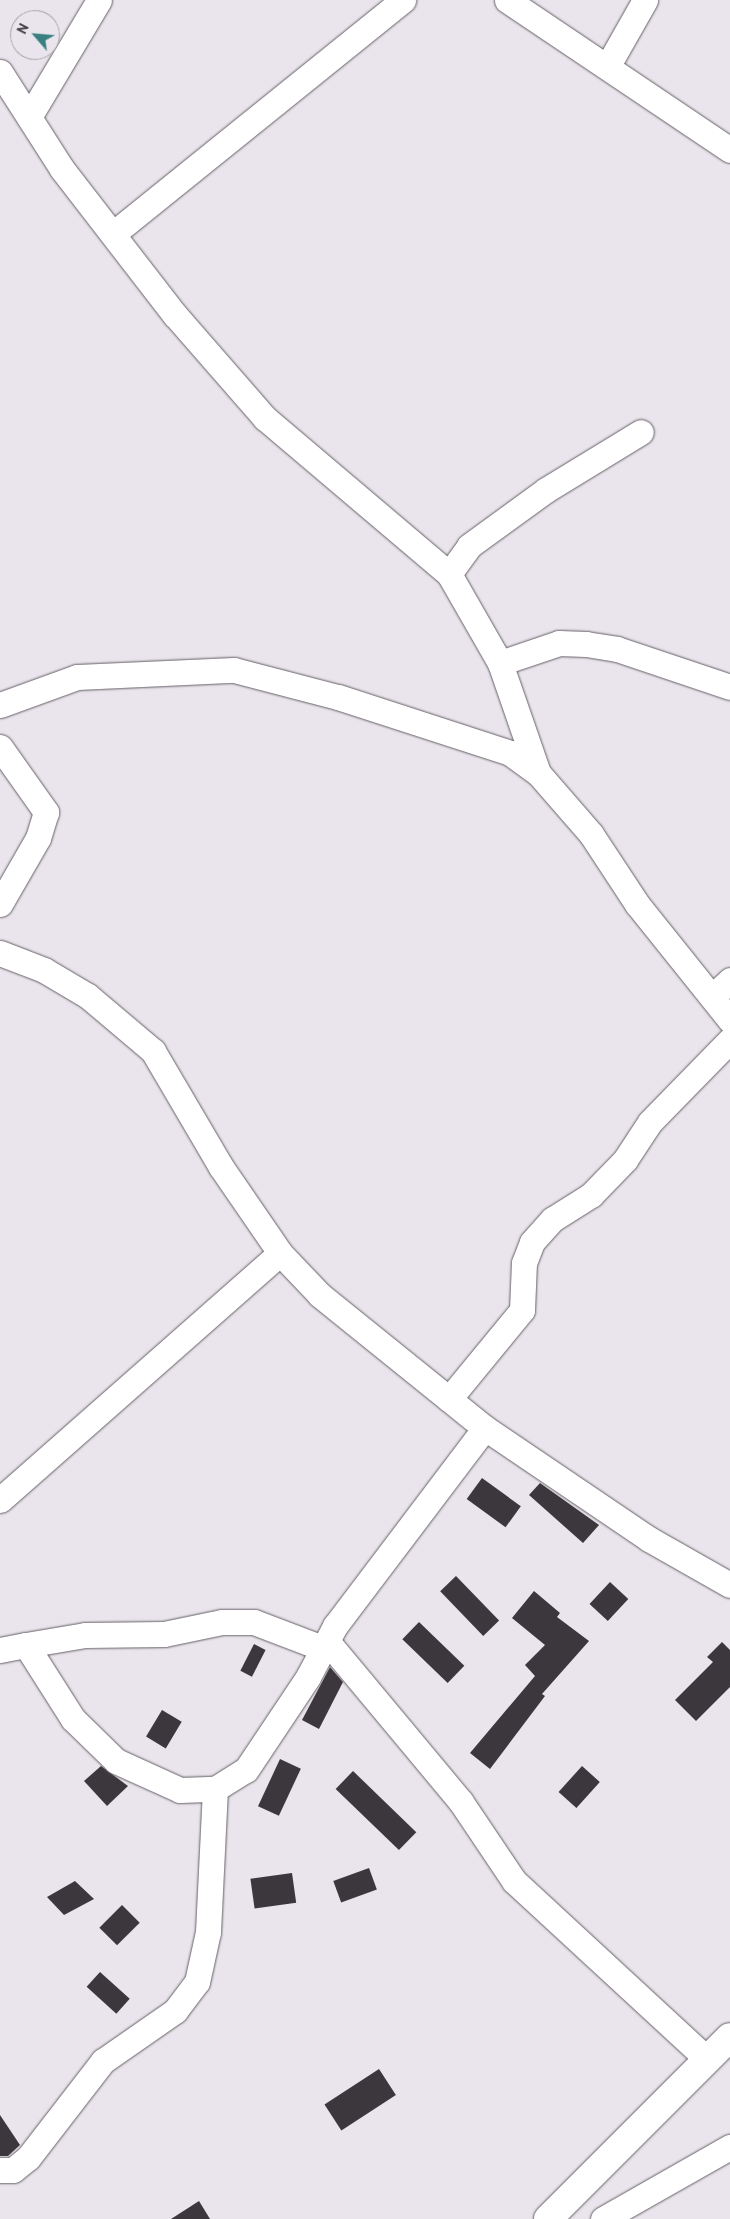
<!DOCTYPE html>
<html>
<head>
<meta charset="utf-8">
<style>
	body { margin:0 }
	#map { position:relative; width:730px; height:2219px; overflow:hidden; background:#eae4ec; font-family:"PT Sans",sans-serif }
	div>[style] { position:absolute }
	.building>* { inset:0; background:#3b373d; transform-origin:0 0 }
	.roads { filter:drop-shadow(0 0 1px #656067) drop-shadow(0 0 1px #656067) }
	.minor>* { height:25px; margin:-12.5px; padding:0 12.5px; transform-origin:12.5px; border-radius:12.5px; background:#fff }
	.major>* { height:28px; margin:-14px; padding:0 14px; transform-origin:14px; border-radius:14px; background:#fff }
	span { translate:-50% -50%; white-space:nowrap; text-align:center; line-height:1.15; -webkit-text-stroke:5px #eae4ec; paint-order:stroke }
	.north { position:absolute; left:10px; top:10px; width:50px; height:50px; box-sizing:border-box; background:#eae4ec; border:1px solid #a5a0a6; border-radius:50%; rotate:297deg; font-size:14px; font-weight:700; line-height:20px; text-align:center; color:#3d3b3e }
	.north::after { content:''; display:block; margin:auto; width:18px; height:22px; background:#388180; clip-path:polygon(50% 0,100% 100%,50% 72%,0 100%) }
</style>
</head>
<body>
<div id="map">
	<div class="building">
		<i style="left:482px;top:1478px;width:48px;height:26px;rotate:36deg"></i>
		<i style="clip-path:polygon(540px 1483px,599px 1525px,583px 1543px,529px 1495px)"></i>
		<i style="left:456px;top:1576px;width:62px;height:22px;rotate:46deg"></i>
		<i style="left:610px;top:1582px;width:25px;height:30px;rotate:43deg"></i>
		<i style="clip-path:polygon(534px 1591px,560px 1613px,557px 1617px,589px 1641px,542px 1694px,545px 1696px,490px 1769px,470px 1753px,535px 1676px,525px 1665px,545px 1645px,512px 1618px)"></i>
		<i style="left:419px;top:1622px;width:63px;height:24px;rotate:44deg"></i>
		<i style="clip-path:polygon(722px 1642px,730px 1650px,730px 1687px,696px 1721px,675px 1700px,713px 1662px,707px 1657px)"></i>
		<i style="left:254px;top:1644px;width:13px;height:30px;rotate:27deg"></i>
		<i style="clip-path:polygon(330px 1667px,343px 1682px,319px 1729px,302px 1720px)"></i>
		<i style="left:162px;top:1710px;width:23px;height:31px;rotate:31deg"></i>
		<i style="left:280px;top:1759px;width:23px;height:52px;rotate:25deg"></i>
		<i style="clip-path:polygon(101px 1766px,128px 1786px,107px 1806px,84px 1781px)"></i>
		<i style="left:582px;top:1766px;width:24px;height:35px;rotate:42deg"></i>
		<i style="left:353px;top:1771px;width:88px;height:25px;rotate:44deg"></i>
		<i style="left:369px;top:1868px;width:23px;height:38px;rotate:70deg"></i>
		<i style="left:292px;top:1873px;width:30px;height:42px;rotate:82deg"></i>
		<i style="clip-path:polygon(75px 1881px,94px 1899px,64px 1915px,47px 1897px)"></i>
		<i style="left:122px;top:1905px;width:25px;height:32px;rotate:45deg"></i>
		<i style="left:100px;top:1972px;width:40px;height:20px;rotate:42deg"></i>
		<i style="left:379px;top:2069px;width:31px;height:65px;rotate:57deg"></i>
		<i style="clip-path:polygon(0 2115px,20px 2145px,8px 2156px,0 2156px)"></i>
		<i style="clip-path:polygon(199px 2201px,210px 2219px,171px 2219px)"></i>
	</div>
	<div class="roads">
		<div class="minor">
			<i style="left:507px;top:0;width:269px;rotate:33.9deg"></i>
			<i style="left:607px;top:67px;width:77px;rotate:-60.4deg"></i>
			<i style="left:0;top:72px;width:115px;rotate:57.4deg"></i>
			<i style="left:62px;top:169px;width:185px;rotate:52.3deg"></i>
			<i style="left:175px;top:315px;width:137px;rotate:48.9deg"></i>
			<i style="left:265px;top:418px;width:241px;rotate:40.3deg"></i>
			<i style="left:449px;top:574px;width:103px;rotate:60.2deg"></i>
			<i style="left:500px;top:663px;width:116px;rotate:70.9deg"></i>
			<i style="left:29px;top:117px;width:136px;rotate:-59.1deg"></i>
			<i style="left:113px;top:234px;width:373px;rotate:-38.9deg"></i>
			<i style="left:449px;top:574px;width:34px;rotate:-54deg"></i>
			<i style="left:469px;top:546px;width:95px;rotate:-36deg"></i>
			<i style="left:546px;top:490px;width:111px;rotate:-31.4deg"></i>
			<i style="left:500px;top:663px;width:62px;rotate:-18.7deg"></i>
			<i style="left:559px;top:643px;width:27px;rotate:2deg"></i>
			<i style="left:586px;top:644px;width:31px;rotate:9deg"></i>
			<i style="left:617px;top:649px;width:119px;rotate:18.6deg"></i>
			<i style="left:0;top:705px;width:82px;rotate:-20deg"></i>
			<i style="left:77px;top:677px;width:157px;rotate:-2.6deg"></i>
			<i style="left:234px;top:670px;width:107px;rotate:14.6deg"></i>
			<i style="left:338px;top:697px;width:181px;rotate:18deg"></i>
			<i style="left:510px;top:753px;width:34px;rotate:36deg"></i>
			<i style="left:538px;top:773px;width:81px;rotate:49deg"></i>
			<i style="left:591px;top:834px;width:84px;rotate:56.7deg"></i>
			<i style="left:637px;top:904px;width:149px;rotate:51.3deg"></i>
			<i style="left:0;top:747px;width:80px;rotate:54.7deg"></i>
			<i style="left:46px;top:812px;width:27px;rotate:107deg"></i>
			<i style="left:38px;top:838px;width:76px;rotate:119.9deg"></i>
			<i style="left:0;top:953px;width:47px;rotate:21.1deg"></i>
			<i style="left:44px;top:970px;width:51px;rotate:30.6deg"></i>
			<i style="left:88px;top:996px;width:85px;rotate:40.2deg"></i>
			<i style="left:153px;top:1051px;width:134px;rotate:59.6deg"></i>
			<i style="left:221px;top:1167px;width:104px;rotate:55.5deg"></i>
			<i style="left:712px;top:997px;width:25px;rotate:-43deg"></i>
			<i style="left:449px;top:1399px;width:115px;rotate:-50.6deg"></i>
			<i style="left:522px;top:1310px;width:47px;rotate:-87.6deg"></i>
			<i style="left:524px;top:1263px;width:22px;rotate:-69deg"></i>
			<i style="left:532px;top:1242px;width:31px;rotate:-48deg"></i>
			<i style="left:553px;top:1219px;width:45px;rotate:-32.3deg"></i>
			<i style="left:591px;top:1195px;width:49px;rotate:-45.8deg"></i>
			<i style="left:625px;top:1160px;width:45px;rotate:-56.7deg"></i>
			<i style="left:650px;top:1122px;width:115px;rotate:-45.7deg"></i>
			<i style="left:0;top:1500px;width:373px;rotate:-41.4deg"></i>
			<i style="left:280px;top:1253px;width:58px;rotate:46.4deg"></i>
			<i style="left:320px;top:1295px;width:212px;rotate:38.9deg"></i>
			<i style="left:485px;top:1428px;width:198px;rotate:34.1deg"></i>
			<i style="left:649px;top:1539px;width:93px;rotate:29.6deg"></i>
			<i style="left:327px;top:1641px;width:209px;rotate:50.2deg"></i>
			<i style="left:461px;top:1802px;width:95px;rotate:56.1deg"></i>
			<i style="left:514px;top:1881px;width:263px;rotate:42.7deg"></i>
			<i style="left:26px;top:1645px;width:60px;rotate:-9.6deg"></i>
			<i style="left:85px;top:1635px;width:79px;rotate:-0.7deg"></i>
			<i style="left:164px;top:1634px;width:59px;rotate:-11.7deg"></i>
			<i style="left:222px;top:1622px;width:32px"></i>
			<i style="left:254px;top:1622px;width:73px;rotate:20.9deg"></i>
			<i style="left:0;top:1650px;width:26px;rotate:-11deg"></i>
			<i style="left:26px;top:1645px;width:88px;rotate:57.6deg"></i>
			<i style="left:73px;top:1719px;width:60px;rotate:44.3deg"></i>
			<i style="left:116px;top:1761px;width:70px;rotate:24.4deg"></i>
			<i style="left:180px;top:1790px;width:35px;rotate:-2deg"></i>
			<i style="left:215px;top:1789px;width:36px;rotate:-32deg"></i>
			<i style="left:246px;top:1770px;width:112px;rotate:-56.3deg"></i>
			<i style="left:308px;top:1677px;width:58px;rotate:-62.1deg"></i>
			<i style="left:335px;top:1626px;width:248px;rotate:-52.9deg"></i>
			<i style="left:0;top:2170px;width:13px"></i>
			<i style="left:13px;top:2170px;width:19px;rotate:-39deg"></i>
			<i style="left:28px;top:2158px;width:123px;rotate:-52.3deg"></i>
			<i style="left:103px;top:2061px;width:88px;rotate:-34.8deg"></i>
			<i style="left:175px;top:2011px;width:36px;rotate:-53deg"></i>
			<i style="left:197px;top:1982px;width:51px;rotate:-77.6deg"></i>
			<i style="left:208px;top:1932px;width:143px;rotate:-87.2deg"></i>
			<i style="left:603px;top:2219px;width:146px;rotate:-29.6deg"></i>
		</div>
		<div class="major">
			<i style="left:548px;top:2219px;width:257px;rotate:-45deg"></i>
		</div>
	</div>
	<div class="north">N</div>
</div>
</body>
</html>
